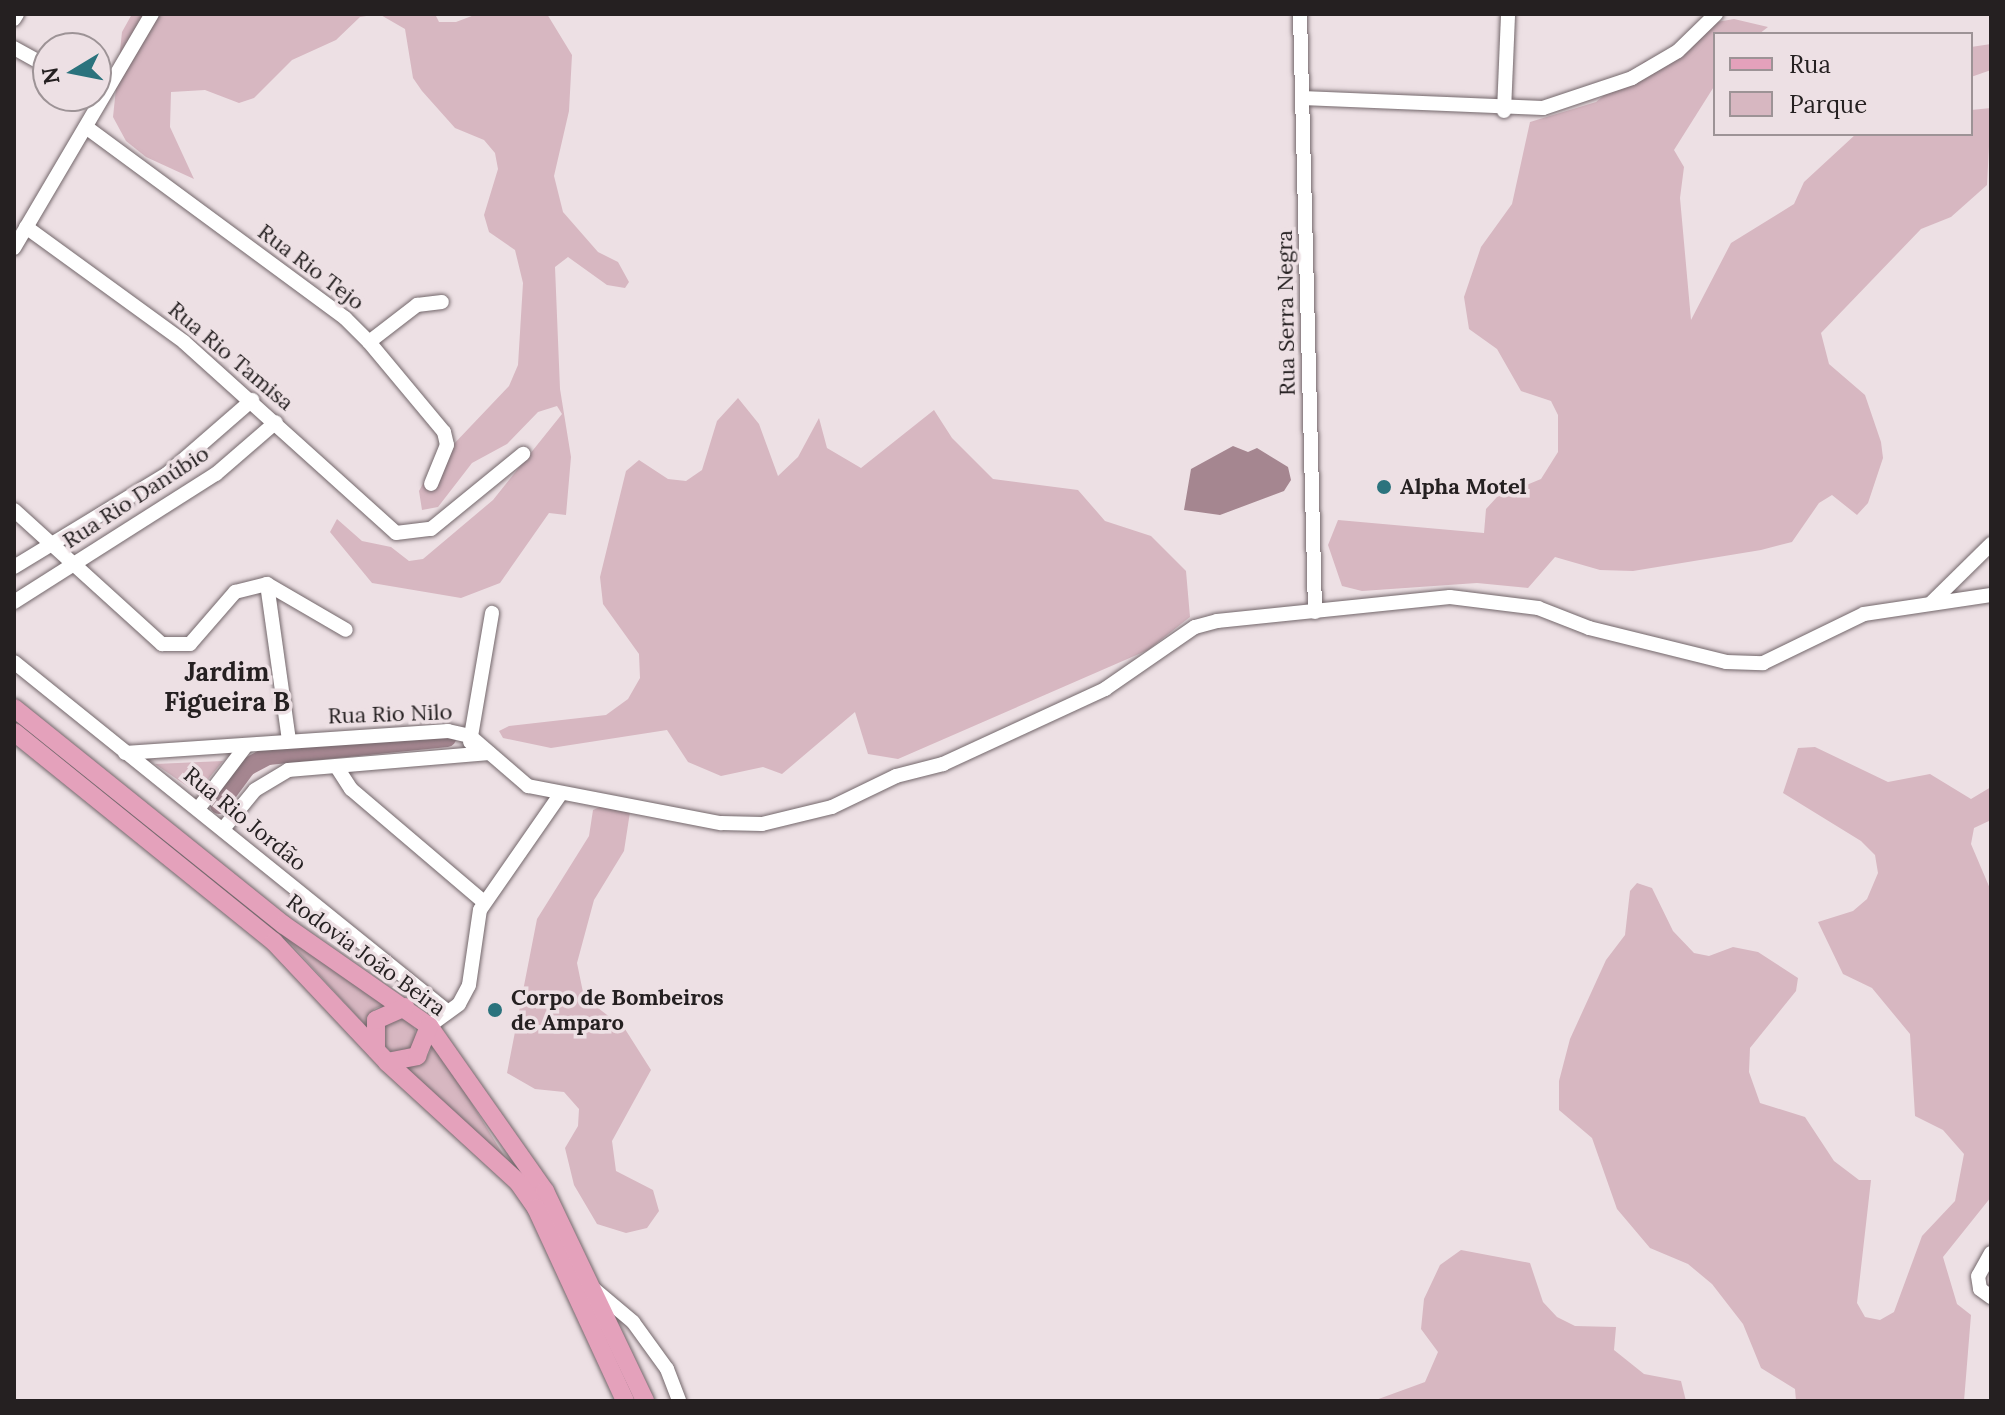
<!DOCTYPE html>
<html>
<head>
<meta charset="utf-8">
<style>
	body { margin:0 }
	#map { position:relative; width:2005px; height:1415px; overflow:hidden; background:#ede0e4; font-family:Lora,serif }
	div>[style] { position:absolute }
	.green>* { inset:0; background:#d7b7c1 }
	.round { border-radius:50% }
	.water>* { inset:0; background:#a58690 }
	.river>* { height:18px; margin:-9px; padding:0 9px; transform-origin:9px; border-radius:9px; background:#a58690 }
	.roads { filter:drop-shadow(0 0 2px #73676b) drop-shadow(0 0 2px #73676b) }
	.minor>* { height:14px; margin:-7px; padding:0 7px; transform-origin:7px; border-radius:7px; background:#fff }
	.major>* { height:18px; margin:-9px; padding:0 9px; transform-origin:9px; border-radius:9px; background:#e4a1bb }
	.dots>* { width:22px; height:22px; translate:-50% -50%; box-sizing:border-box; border:4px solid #ede0e4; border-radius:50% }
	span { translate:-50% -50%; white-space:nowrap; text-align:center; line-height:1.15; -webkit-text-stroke:7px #ede0e4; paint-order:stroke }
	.street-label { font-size:22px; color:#252021 }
	.poi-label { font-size:22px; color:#252021; font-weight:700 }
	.left { translate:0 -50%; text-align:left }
	.quarter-label { font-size:26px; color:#252021; font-weight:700 }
	.frame { position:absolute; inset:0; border:16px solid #252021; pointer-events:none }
	.legend { position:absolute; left:1713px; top:32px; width:260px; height:104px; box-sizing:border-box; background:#ede0e4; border:2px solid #9d9396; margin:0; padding:10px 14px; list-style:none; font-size:24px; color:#252021 }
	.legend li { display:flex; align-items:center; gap:16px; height:40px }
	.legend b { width:40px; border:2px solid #9d9396 }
	.north { position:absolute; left:32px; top:32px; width:80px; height:80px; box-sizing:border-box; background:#ede0e4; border:2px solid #9d9396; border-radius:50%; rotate:260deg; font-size:22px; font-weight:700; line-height:32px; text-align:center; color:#252021 }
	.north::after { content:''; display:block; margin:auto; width:28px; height:36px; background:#2b737d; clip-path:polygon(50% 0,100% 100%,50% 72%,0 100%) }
</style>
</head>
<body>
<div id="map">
	<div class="green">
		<i style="clip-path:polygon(132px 14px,379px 14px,360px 17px,336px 40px,292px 60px,254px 98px,239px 103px,205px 90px,171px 92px,170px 127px,194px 179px,146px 157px,126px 141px,113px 117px,122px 32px)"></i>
		<i style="clip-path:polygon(379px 14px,435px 14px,439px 22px,456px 22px,477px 14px,547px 14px,572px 55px,569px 111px,554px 176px,563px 212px,598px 252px,618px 262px,629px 282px,625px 288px,607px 285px,568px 257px,555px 267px,560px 389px,571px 457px,566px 515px,549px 513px,500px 583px,461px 598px,372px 583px,330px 532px,337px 519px,362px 541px,391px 547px,409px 561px,423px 559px,493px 500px,562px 414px,557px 406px,538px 412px,507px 444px,472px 463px,438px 507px,422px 510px,419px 491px,432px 467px,509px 386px,518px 365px,523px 283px,515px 250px,489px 232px,484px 215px,498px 169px,495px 153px,484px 140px,455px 128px,422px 91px,413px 78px,405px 29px)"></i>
		<i style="clip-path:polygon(1734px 19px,1768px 27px,1759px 34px,1715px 34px,1715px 85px,1674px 150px,1684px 167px,1680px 198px,1691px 320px,1731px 243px,1794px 204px,1804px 182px,1856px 134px,1971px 134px,1971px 110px,1991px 108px,1987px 185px,1951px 217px,1921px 229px,1821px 333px,1829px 364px,1865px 395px,1881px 442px,1883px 458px,1868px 503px,1857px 515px,1832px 495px,1819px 503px,1792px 542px,1761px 550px,1633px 571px,1600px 570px,1555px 557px,1528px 588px,1477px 583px,1362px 591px,1342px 586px,1328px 545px,1338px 520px,1484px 533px,1486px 509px,1497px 497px,1541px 479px,1558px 452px,1558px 415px,1551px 401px,1521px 391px,1497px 349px,1469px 329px,1464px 297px,1481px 247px,1512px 204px,1530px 122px,1596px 102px,1645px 61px,1666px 58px,1717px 22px)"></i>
		<i style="clip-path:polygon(1991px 44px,1991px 70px,1971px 77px,1971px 47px)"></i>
		<i style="clip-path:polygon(738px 398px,759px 424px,778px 476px,798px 457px,819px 418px,827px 448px,861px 468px,934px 410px,952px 438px,993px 479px,1078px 490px,1105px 521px,1151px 536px,1186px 571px,1190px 617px,1148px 650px,898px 759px,868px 754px,855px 712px,782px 774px,763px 767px,721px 776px,688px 762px,667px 730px,551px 748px,503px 738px,499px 731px,509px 726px,606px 715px,628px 699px,640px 678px,639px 654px,603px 604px,600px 577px,626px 471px,639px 460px,668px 479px,686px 481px,702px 470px,717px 421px)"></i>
		<i style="clip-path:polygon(1815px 747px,1888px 782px,1930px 774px,1971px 799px,1991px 787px,1991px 820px,1974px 828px,1971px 844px,1991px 891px,1991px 1197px,1943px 1257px,1957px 1304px,1971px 1315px,1964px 1401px,1796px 1401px,1795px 1389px,1761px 1368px,1743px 1324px,1712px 1284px,1688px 1264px,1650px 1248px,1617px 1209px,1592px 1138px,1559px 1110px,1559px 1081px,1570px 1039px,1606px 960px,1625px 935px,1630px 891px,1637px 883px,1652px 888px,1673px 931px,1694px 953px,1709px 956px,1733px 947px,1758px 952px,1798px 978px,1796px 991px,1750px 1048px,1749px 1072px,1760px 1103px,1805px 1117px,1834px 1161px,1859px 1180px,1871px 1180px,1857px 1303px,1865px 1317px,1880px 1320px,1894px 1312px,1922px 1236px,1955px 1201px,1964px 1154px,1943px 1130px,1915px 1116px,1910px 1034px,1872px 988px,1843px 974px,1818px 922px,1853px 911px,1867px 899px,1878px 873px,1875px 855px,1861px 841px,1783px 793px,1798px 748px)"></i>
		<i style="clip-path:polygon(223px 761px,197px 793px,155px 764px)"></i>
		<i style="clip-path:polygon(604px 805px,630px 812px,624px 851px,594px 900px,577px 963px,584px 997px,625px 1029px,651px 1070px,612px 1141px,616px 1171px,653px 1190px,659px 1211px,647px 1228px,626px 1233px,597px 1224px,574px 1185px,565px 1148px,578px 1126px,579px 1109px,564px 1092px,535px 1089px,507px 1073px,537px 919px,589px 836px,593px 810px)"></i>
		<i style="clip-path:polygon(281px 933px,388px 1003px,374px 1009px,366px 1026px)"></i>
		<i class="round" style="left:382px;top:1019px;width:34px;height:34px"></i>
		<i style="clip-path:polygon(433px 1046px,466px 1094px,511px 1167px,406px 1069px,426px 1059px)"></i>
		<i style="clip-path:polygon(1461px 1250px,1530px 1263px,1543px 1302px,1557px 1317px,1575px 1326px,1616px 1327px,1614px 1350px,1644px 1374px,1681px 1381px,1686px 1401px,1373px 1401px,1425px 1382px,1438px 1352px,1421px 1329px,1424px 1299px,1440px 1265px)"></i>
	</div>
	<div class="water">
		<i style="clip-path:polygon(1233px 446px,1248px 452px,1257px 448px,1288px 467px,1291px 480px,1284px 491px,1220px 515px,1184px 510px,1191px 469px)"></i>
	</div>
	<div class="river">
		<i style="left:219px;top:805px;width:47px;rotate:-53.6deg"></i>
		<i style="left:247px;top:767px;width:24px;rotate:-28deg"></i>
		<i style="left:268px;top:756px;width:180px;rotate:-5.7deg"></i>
	</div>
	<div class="roads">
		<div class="minor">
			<i style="left:1300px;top:14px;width:598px;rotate:88.56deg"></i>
			<i style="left:14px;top:19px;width:6px;rotate:-59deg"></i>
			<i style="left:14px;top:48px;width:39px;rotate:29deg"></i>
			<i style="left:1302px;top:98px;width:241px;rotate:2.4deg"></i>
			<i style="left:1543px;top:108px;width:94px;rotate:-18.6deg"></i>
			<i style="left:1632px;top:78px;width:53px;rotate:-30.4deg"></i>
			<i style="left:1678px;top:51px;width:53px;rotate:-44.2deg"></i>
			<i style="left:1504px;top:111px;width:97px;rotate:-87.6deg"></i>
			<i style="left:86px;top:127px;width:322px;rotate:36.4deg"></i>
			<i style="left:345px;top:318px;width:34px;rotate:45deg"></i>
			<i style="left:369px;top:342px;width:117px;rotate:50.2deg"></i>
			<i style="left:444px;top:432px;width:13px;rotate:77deg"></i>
			<i style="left:447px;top:445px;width:42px;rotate:112.3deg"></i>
			<i style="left:26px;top:227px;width:195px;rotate:36deg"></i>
			<i style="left:184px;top:342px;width:285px;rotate:42deg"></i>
			<i style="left:396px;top:533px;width:35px;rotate:-7deg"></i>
			<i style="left:431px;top:529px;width:119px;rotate:-39.2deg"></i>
			<i style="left:14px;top:248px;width:272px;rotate:-59.5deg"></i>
			<i style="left:369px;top:342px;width:61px;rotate:-37.6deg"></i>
			<i style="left:417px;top:305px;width:25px;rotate:-7deg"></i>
			<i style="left:14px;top:510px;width:200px;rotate:42.2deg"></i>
			<i style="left:162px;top:644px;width:28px"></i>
			<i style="left:190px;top:644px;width:69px;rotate:-49.1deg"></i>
			<i style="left:235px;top:592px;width:33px;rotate:-14deg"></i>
			<i style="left:267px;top:584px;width:91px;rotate:30.2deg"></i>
			<i style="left:14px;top:567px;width:179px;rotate:-31.3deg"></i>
			<i style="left:167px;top:474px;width:113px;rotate:-41deg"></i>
			<i style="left:267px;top:584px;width:158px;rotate:82deg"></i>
			<i style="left:14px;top:602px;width:239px;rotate:-32.4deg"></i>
			<i style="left:216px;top:474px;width:79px;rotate:-40.9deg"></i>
			<i style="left:1932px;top:602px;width:83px;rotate:-44.5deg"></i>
			<i style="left:14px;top:662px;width:556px;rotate:38.87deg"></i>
			<i style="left:470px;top:742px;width:131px;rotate:-80.3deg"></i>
			<i style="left:125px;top:753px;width:324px;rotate:-3.9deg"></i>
			<i style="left:448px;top:731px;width:23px;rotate:13deg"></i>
			<i style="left:470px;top:736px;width:77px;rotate:40.8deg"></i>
			<i style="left:528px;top:786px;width:197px;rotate:10.9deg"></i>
			<i style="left:721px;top:823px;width:41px;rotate:1.4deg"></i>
			<i style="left:762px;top:824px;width:72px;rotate:-13.7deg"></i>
			<i style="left:832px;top:807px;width:71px;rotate:-25.8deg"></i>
			<i style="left:896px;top:776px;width:49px;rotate:-14.3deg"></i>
			<i style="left:943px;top:764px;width:179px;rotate:-24.8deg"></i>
			<i style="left:1105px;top:689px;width:109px;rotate:-34.6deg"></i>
			<i style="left:1195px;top:627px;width:23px;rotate:-15deg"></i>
			<i style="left:1217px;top:621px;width:234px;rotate:-5.9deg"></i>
			<i style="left:1450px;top:597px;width:89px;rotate:7.1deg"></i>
			<i style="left:1538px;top:608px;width:55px;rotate:21.4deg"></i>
			<i style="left:1589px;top:628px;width:141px;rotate:13.9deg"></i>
			<i style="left:1726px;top:662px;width:37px;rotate:2deg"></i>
			<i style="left:1763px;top:663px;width:112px;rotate:-25.9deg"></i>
			<i style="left:1864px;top:614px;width:128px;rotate:-8.5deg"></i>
			<i style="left:338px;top:769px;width:24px;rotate:57deg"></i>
			<i style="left:351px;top:789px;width:175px;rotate:40.4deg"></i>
			<i style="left:198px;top:809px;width:78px;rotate:-52.8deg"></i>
			<i style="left:223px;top:829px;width:50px;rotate:-50.6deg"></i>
			<i style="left:255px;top:790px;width:39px;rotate:-31deg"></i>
			<i style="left:288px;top:770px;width:202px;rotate:-4.8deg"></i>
			<i style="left:429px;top:1026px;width:37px;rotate:-36deg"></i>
			<i style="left:459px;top:1004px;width:21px;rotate:-62deg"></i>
			<i style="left:469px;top:985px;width:76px;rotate:-81.7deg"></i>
			<i style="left:480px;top:910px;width:140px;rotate:-55.2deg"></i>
			<i style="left:1991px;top:1253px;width:26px;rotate:119deg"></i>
			<i style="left:1978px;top:1276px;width:13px;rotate:81deg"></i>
			<i style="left:1980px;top:1289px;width:14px;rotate:36deg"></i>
			<i style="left:594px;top:1289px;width:51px;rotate:40.2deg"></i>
			<i style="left:633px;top:1322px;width:58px;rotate:54.1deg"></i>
			<i style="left:667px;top:1369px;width:34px;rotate:69deg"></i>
		</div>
		<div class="major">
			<i style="left:14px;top:708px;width:346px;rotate:38.8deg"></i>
			<i style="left:284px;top:925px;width:177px;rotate:34.9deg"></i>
			<i style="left:429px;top:1026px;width:202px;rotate:54.9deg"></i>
			<i style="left:545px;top:1191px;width:233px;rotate:64.5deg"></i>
			<i style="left:14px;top:732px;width:334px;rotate:38.9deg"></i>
			<i style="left:274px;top:942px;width:165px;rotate:46.7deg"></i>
			<i style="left:387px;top:1062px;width:178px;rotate:42.5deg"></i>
			<i style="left:518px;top:1182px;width:32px;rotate:55deg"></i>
			<i style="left:536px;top:1208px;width:213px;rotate:65.2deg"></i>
			<i style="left:376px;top:1050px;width:30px;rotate:-90deg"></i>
			<i style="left:376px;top:1020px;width:32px;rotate:-24deg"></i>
			<i style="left:387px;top:1062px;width:31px;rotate:-11deg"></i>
			<i style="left:417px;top:1056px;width:32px;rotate:-68deg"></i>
		</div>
	</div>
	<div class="dots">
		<i style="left:1384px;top:487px;background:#2b737d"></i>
		<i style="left:495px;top:1010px;background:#2b737d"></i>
	</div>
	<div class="street-label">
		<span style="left:311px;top:267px;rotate:37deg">Rua Rio Tejo</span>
		<span style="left:1286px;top:313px;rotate:-91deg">Rua Serra Negra</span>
		<span style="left:231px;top:356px;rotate:40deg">Rua Rio Tamisa</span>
		<span style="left:136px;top:497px;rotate:-33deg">Rua Rio Danúbio</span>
		<span style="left:390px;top:714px;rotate:-2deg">Rua Rio Nilo</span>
		<span style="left:245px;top:819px;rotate:39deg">Rua Rio Jordão</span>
		<span style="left:366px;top:955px;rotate:36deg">Rodovia João Beira</span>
	</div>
	<div class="poi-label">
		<span class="left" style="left:1400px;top:487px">Alpha Motel</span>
		<span class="left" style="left:511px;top:1010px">Corpo de Bombeiros<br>de Amparo</span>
	</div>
	<div class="quarter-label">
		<span style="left:227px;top:687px">Jardim<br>Figueira B</span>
	</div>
	<div class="frame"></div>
	<ul class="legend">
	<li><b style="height:10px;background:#e4a1bb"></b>Rua</li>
	<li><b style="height:22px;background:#d7b7c1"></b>Parque</li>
	</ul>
	<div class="north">N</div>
</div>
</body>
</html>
